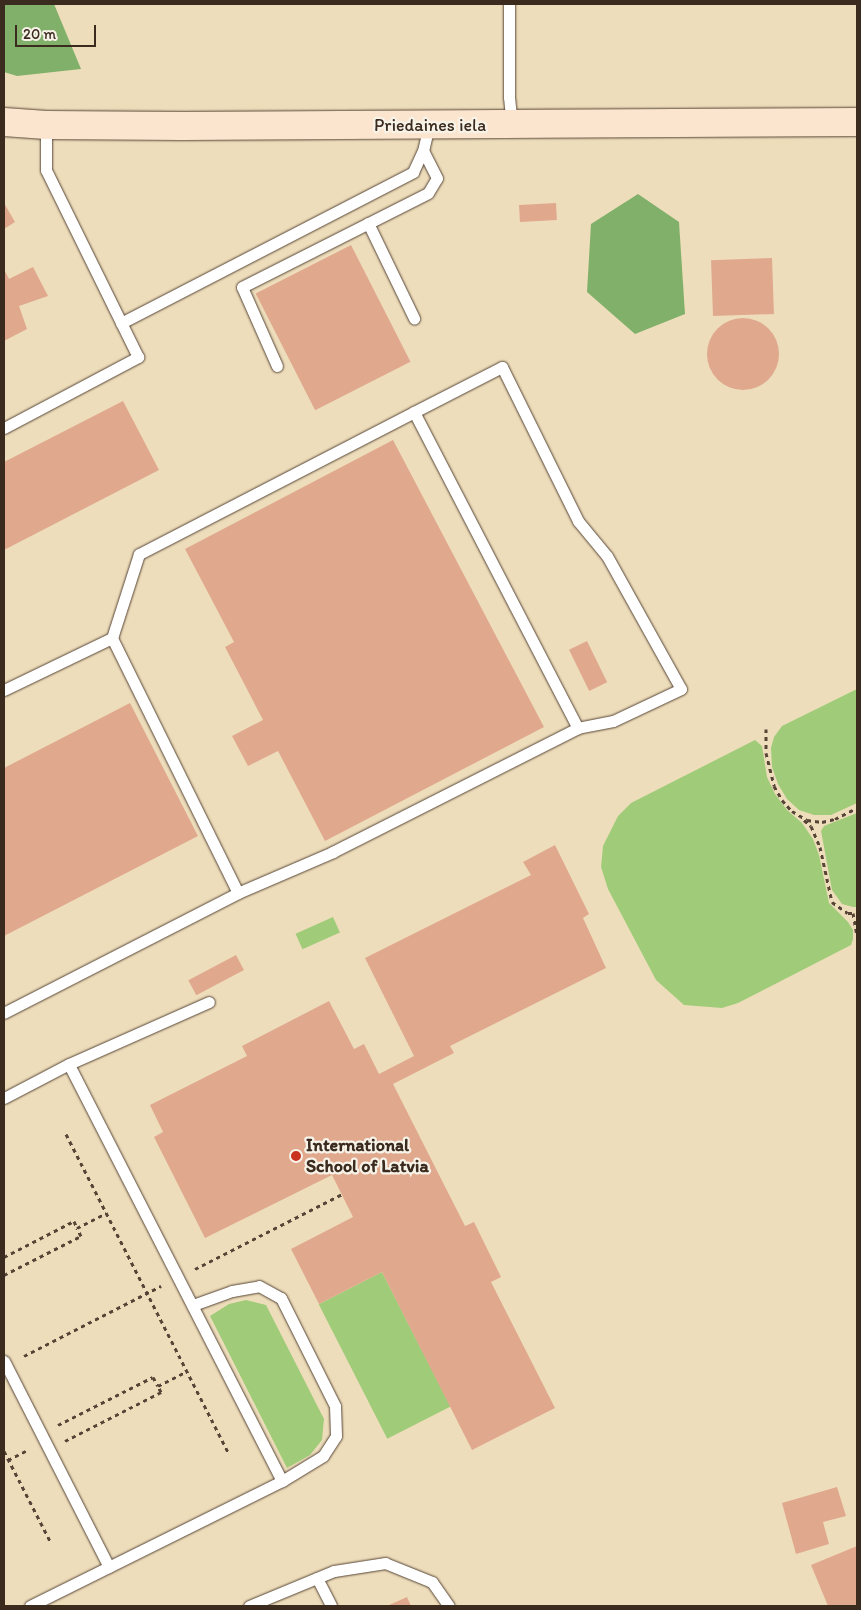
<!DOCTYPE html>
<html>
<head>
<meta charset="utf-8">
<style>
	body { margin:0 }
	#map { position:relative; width:861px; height:1610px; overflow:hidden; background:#edb; font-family:Itim,sans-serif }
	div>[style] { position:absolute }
	.green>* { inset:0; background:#a0cc79; transform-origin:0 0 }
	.forest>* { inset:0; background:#80b069 }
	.building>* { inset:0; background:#e0a98e; transform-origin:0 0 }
	.round { border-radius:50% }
	.path>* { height:3px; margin-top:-1.5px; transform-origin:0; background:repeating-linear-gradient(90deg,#564536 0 4px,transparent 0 8px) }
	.roads { filter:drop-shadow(0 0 1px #564536) drop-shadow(0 0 1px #564536) }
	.lane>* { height:11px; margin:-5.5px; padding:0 5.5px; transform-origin:5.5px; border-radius:5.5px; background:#fff }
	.secondary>* { height:28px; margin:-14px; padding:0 14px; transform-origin:14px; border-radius:14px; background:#fce5cf }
	.dots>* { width:14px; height:14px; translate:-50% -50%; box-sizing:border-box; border:2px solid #f7f3e8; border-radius:50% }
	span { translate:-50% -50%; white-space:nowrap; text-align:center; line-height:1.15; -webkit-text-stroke:4.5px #f7f3e8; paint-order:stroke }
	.street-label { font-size:18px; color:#3b2a1e }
	.poi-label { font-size:18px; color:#3b2a1e; font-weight:700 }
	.left { translate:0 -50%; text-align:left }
	.frame { position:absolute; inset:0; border:5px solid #3b2a1e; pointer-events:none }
	.scale { position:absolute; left:15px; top:25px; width:81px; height:22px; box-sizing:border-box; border:2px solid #3b2a1e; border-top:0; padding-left:6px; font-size:15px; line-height:18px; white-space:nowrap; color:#3b2a1e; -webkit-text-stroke:4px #f7f3e8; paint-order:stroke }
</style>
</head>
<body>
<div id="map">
	<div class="green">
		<i style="clip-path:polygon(857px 689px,857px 803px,831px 815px,814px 815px,799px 810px,787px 799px,778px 784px,772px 767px,771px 748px,774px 737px,782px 726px)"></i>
		<i style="clip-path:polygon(755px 740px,762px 746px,767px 777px,775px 794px,787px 810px,802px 823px,813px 839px,819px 855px,829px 903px,848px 922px,853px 930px,853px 939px,851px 945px,738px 1003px,722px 1008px,684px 1005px,656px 980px,608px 889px,601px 867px,603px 846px,618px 816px,631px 803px)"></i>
		<i style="clip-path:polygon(857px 813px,857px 907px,853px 907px,842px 904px,832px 890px,821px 831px,824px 826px)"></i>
		<i style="left:333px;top:917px;width:17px;height:41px;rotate:66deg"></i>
		<i style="left:382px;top:1272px;width:151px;height:71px;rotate:63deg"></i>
		<i style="clip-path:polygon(246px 1300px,266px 1305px,324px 1419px,322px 1440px,310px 1455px,287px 1468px,210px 1316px,229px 1304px)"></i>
	</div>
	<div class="forest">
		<i style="clip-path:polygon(4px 4px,54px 4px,81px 69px,17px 76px,4px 72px)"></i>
		<i style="clip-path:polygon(638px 194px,679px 222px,685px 314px,635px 334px,587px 292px,591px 224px)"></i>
	</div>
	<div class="building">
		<i style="clip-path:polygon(4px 203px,15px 222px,4px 229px)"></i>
		<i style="left:556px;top:203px;width:17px;height:37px;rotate:87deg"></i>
		<i style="left:351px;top:245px;width:131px;height:107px;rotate:63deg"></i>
		<i style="left:772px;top:258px;width:56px;height:61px;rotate:88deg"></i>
		<i style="clip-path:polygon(33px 267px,48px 296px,19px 306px,27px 329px,4px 341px,4px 269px,9px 279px)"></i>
		<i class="round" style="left:707px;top:318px;width:72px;height:72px"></i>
		<i style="clip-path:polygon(123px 401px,159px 470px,4px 550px,4px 462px)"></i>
		<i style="clip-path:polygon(393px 440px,544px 727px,325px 841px,278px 751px,248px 766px,232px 736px,263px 720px,225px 647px,234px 642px,185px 549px)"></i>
		<i style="left:587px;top:641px;width:46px;height:20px;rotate:64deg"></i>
		<i style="clip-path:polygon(130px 703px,198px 836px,4px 936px,4px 768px)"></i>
		<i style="clip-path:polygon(555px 845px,589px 914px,583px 918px,606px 968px,450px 1046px,454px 1053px,393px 1084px,465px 1226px,474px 1222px,501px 1277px,491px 1282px,555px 1408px,472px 1450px,382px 1272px,319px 1304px,291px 1249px,353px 1217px,332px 1175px,205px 1238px,154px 1137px,163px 1132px,150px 1105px,247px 1056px,242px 1046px,329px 1001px,354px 1049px,364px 1044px,379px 1074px,414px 1056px,365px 958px,531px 875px,523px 862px)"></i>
		<i style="left:236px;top:955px;width:17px;height:54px;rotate:62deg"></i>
		<i style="clip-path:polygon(837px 1487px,846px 1516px,823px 1522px,829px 1544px,796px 1554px,782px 1503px)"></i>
		<i style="clip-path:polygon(857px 1546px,857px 1606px,828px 1606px,811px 1565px)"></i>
		<i style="clip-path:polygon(407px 1597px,411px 1606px,387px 1606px)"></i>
	</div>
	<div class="path">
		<i style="left:766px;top:729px;width:24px;rotate:90deg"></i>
		<i style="left:766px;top:753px;width:34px;rotate:76deg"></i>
		<i style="left:774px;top:786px;width:16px;rotate:60deg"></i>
		<i style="left:782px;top:800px;width:15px;rotate:48deg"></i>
		<i style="left:792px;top:811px;width:17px;rotate:31deg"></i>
		<i style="left:807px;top:820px;width:15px;rotate:8deg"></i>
		<i style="left:822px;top:822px;width:13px;rotate:-13deg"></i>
		<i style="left:835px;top:819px;width:25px;rotate:-27deg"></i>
		<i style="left:804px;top:820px;width:9px;rotate:41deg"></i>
		<i style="left:811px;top:826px;width:23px;rotate:67deg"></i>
		<i style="left:820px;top:847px;width:56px;rotate:77.7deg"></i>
		<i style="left:832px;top:902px;width:19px;rotate:35deg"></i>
		<i style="left:848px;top:913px;width:9px"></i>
		<i style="left:853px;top:913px;width:22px;rotate:80deg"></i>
		<i style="left:66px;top:1134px;width:357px;rotate:63deg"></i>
		<i style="left:4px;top:1257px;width:79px;rotate:-27.2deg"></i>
		<i style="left:74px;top:1221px;width:8px;rotate:67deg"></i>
		<i style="left:195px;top:1269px;width:165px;rotate:-27deg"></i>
		<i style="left:4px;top:1275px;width:86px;rotate:-26.9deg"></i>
		<i style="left:81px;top:1236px;width:9px;rotate:-117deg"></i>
		<i style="left:77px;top:1228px;width:33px;rotate:-27deg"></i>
		<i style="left:24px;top:1356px;width:154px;rotate:-27.1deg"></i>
		<i style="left:58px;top:1425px;width:106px;rotate:-26.8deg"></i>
		<i style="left:153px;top:1377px;width:10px;rotate:61deg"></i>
		<i style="left:65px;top:1441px;width:108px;rotate:-27deg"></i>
		<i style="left:161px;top:1392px;width:7px;rotate:-117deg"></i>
		<i style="left:158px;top:1386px;width:33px;rotate:-27deg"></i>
		<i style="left:4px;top:1451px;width:101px;rotate:62.9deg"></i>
		<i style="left:8px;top:1460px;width:22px;rotate:-27deg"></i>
	</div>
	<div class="roads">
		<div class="lane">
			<i style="left:509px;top:4px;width:93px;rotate:90deg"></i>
			<i style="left:509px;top:97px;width:27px;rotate:84deg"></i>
			<i style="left:368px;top:223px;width:106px;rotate:64.2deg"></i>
			<i style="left:121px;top:323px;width:329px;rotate:-27.3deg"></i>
			<i style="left:413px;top:172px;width:23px;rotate:-65deg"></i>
			<i style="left:423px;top:151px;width:27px;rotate:-77deg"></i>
			<i style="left:277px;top:366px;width:86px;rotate:-113.9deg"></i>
			<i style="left:242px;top:287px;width:208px;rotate:-26.8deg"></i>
			<i style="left:428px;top:193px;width:17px;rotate:-59deg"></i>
			<i style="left:437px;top:178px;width:30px;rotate:-117deg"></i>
			<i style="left:414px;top:412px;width:99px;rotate:-27.1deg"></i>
			<i style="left:502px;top:367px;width:172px;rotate:63.7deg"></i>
			<i style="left:578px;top:521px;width:45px;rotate:50.4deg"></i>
			<i style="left:607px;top:556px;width:152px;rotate:60.9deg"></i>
			<i style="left:681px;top:689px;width:75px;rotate:154.8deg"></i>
			<i style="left:613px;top:721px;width:36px;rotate:169deg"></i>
			<i style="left:4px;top:428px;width:152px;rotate:-27.9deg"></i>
			<i style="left:138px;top:357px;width:208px;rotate:-116.2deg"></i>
			<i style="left:46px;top:170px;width:45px;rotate:-90deg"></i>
			<i style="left:112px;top:638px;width:88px;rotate:-72.2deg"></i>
			<i style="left:139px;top:554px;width:309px;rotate:-27.3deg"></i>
			<i style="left:414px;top:412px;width:356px;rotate:62.6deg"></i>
			<i style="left:578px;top:728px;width:275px;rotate:153.2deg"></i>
			<i style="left:333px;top:852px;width:103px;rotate:156.7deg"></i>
			<i style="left:4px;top:690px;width:120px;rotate:-25.7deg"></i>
			<i style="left:112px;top:638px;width:284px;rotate:63.7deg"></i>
			<i style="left:238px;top:893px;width:263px;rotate:152.9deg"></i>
			<i style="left:4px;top:1098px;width:73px;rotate:-27.6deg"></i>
			<i style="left:69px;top:1064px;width:153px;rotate:-23.9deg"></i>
			<i style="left:193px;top:1305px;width:41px;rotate:-19.7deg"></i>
			<i style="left:232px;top:1291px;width:27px;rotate:-10deg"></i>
			<i style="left:259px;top:1286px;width:25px;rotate:29deg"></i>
			<i style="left:281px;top:1298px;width:121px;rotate:63.4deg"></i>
			<i style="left:335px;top:1406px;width:30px;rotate:88deg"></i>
			<i style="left:336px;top:1436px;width:24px;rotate:123deg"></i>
			<i style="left:323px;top:1456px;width:48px;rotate:148.6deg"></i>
			<i style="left:4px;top:1361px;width:231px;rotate:63deg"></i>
			<i style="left:317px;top:1578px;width:31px;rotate:63deg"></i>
			<i style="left:30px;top:1606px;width:281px;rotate:-26.4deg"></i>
			<i style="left:282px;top:1481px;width:468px;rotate:-117.1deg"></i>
			<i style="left:249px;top:1606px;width:92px;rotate:-22.4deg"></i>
			<i style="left:334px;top:1571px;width:52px;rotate:-8.9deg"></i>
			<i style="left:385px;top:1563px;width:51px;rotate:22deg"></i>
			<i style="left:432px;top:1582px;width:29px;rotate:55deg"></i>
		</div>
		<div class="secondary">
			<i style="left:4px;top:122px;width:42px;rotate:4.1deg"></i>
			<i style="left:46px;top:125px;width:136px;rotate:0.4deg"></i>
			<i style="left:182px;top:126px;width:675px;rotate:-0.34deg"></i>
		</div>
	</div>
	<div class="dots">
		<i style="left:296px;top:1156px;background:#c8321e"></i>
	</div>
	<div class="street-label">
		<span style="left:430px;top:125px">Priedaines iela</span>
	</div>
	<div class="poi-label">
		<span class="left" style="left:306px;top:1156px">International<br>School of Latvia</span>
	</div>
	<div class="frame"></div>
	<div class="scale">20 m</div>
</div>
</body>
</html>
